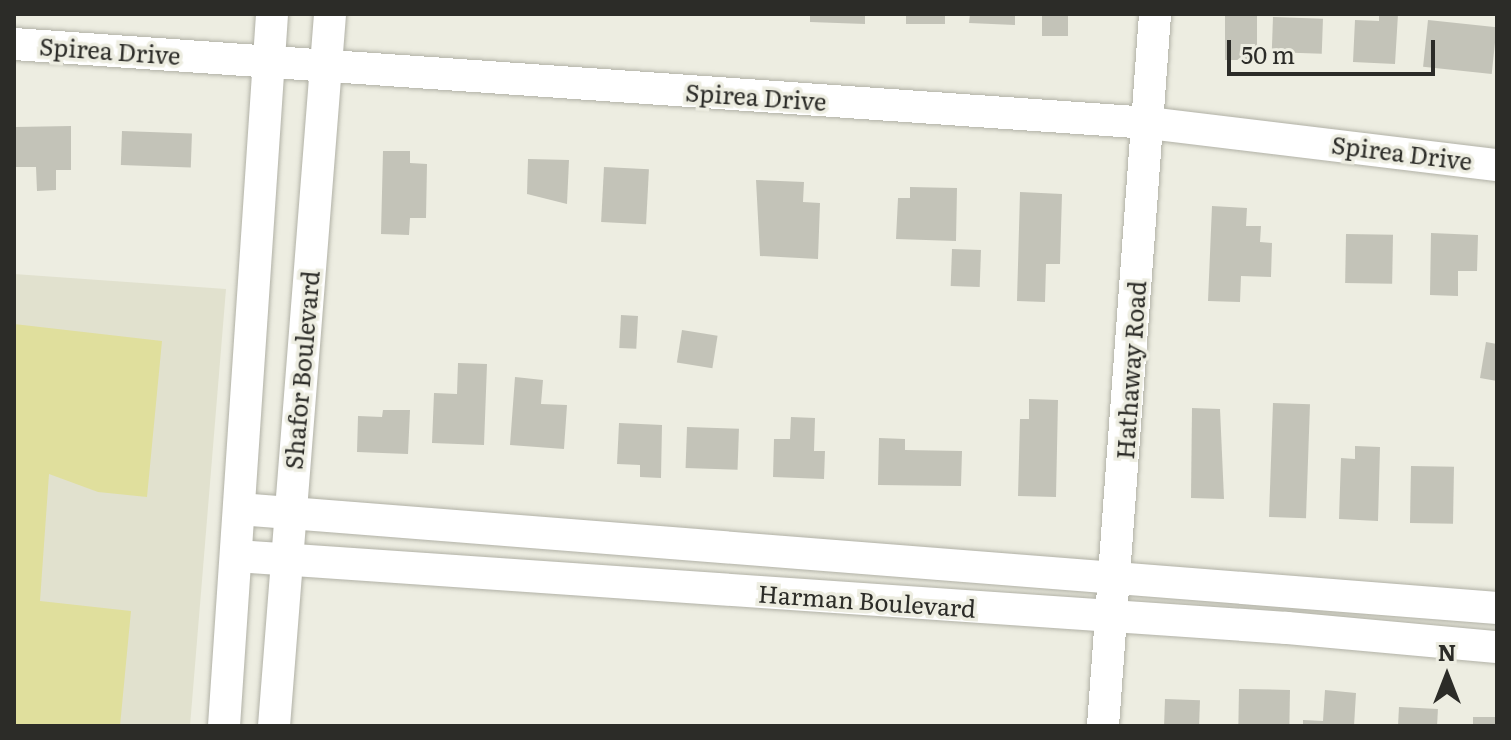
<!DOCTYPE html>
<html>
<head>
<meta charset="utf-8">
<style>
	body { margin:0 }
	#map { position:relative; width:1511px; height:740px; overflow:hidden; background:#edede1; font-family:Literata,serif }
	div>[style] { position:absolute }
	.built>* { inset:0; background:#e1e1ce }
	.green>* { inset:0; background:#e0df9d }
	.building>* { inset:0; background:#c3c3b8; transform-origin:0 0 }
	.roads { filter:drop-shadow(0 0 2px #b1b1a6) drop-shadow(0 0 2px #b1b1a6) }
	.minor>* { height:32px; margin:-16px; padding:0 16px; transform-origin:16px; border-radius:16px; background:#fff }
	span { translate:-50% -50%; white-space:nowrap; text-align:center; line-height:1.15; -webkit-text-stroke:7px #edede1; paint-order:stroke }
	.street-label { font-size:24px; color:#2c2c28 }
	.frame { position:absolute; inset:0; border:16px solid #2c2c28; pointer-events:none }
	.north { position:absolute; left:1407px; top:636px; width:80px; height:80px; -webkit-text-stroke:6px #edede1; paint-order:stroke; rotate:0deg; font-size:22px; font-weight:700; line-height:32px; text-align:center; color:#2c2c28 }
	.north::after { content:''; display:block; margin:auto; width:28px; height:36px; background:#2c2c28; clip-path:polygon(50% 0,100% 100%,50% 72%,0 100%) }
	.scale { position:absolute; left:1227px; top:40px; width:208px; height:36px; box-sizing:border-box; border:4px solid #2c2c28; border-top:0; padding-left:10px; font-size:24px; line-height:28px; white-space:nowrap; color:#2c2c28; -webkit-text-stroke:6px #edede1; paint-order:stroke }
</style>
</head>
<body>
<div id="map">
	<div class="built">
		<i style="clip-path:polygon(14px 274px,226px 289px,190px 726px,14px 726px)"></i>
	</div>
	<div class="green">
		<i style="clip-path:polygon(14px 324px,162px 341px,147px 497px,98px 492px,49px 474px,40px 601px,131px 611px,120px 726px,14px 726px)"></i>
	</div>
	<div class="building">
		<i style="clip-path:polygon(810px 14px,865px 14px,865px 24px,810px 22px)"></i>
		<i style="left:906px;top:14px;width:39px;height:10px"></i>
		<i style="clip-path:polygon(970px 14px,1015px 14px,1015px 25px,969px 23px)"></i>
		<i style="left:1042px;top:14px;width:26px;height:22px"></i>
		<i style="left:1225px;top:14px;width:32px;height:46px"></i>
		<i style="clip-path:polygon(1379px 14px,1398px 14px,1395px 64px,1353px 62px,1355px 20px,1379px 21px)"></i>
		<i style="left:1273px;top:17px;width:50px;height:35px;rotate:2deg"></i>
		<i style="left:1428px;top:20px;width:69px;height:47px;rotate:6deg"></i>
		<i style="clip-path:polygon(71px 126px,71px 170px,56px 170px,56px 190px,37px 191px,36px 167px,16px 167px,15px 127px)"></i>
		<i style="left:122px;top:131px;width:70px;height:34px;rotate:2deg"></i>
		<i style="clip-path:polygon(383px 151px,410px 151px,410px 163px,427px 164px,426px 218px,410px 218px,409px 235px,381px 234px)"></i>
		<i style="clip-path:polygon(528px 159px,569px 160px,567px 204px,527px 194px)"></i>
		<i style="left:604px;top:167px;width:45px;height:55px;rotate:3deg"></i>
		<i style="clip-path:polygon(756px 180px,804px 182px,803px 202px,820px 203px,818px 259px,760px 256px)"></i>
		<i style="clip-path:polygon(910px 187px,957px 188px,956px 241px,896px 239px,898px 198px,910px 198px)"></i>
		<i style="clip-path:polygon(1020px 192px,1062px 194px,1060px 264px,1046px 264px,1045px 302px,1017px 301px)"></i>
		<i style="clip-path:polygon(1212px 206px,1247px 208px,1246px 226px,1261px 226px,1260px 242px,1272px 243px,1271px 277px,1241px 276px,1240px 302px,1208px 301px)"></i>
		<i style="clip-path:polygon(1431px 233px,1478px 235px,1477px 271px,1458px 271px,1458px 296px,1430px 295px)"></i>
		<i style="left:1346px;top:234px;width:47px;height:49px;rotate:1deg"></i>
		<i style="left:952px;top:249px;width:29px;height:37px;rotate:2deg"></i>
		<i style="left:621px;top:315px;width:17px;height:33px;rotate:3deg"></i>
		<i style="left:682px;top:330px;width:36px;height:33px;rotate:9deg"></i>
		<i style="clip-path:polygon(1486px 342px,1497px 344px,1497px 381px,1480px 378px)"></i>
		<i style="clip-path:polygon(458px 363px,487px 364px,484px 445px,432px 443px,434px 393px,457px 394px)"></i>
		<i style="clip-path:polygon(515px 377px,543px 380px,541px 404px,567px 405px,564px 449px,510px 445px)"></i>
		<i style="clip-path:polygon(1029px 399px,1058px 400px,1056px 497px,1018px 496px,1020px 419px,1029px 419px)"></i>
		<i style="left:1273px;top:403px;width:37px;height:114px;rotate:2deg"></i>
		<i style="clip-path:polygon(1192px 408px,1220px 409px,1224px 499px,1191px 498px)"></i>
		<i style="clip-path:polygon(383px 410px,410px 410px,408px 454px,357px 452px,358px 416px,382px 417px)"></i>
		<i style="clip-path:polygon(791px 417px,815px 418px,814px 451px,825px 451px,824px 479px,773px 477px,774px 439px,790px 439px)"></i>
		<i style="clip-path:polygon(619px 423px,662px 425px,661px 478px,640px 477px,640px 465px,617px 464px)"></i>
		<i style="left:687px;top:427px;width:52px;height:41px;rotate:2deg"></i>
		<i style="clip-path:polygon(879px 438px,905px 439px,905px 450px,962px 451px,961px 486px,878px 485px)"></i>
		<i style="clip-path:polygon(1355px 446px,1380px 447px,1378px 521px,1339px 519px,1341px 458px,1355px 459px)"></i>
		<i style="left:1411px;top:466px;width:43px;height:57px;rotate:1deg"></i>
		<i style="left:1239px;top:689px;width:51px;height:37px;rotate:1deg"></i>
		<i style="clip-path:polygon(1325px 690px,1356px 693px,1354px 726px,1303px 726px,1303px 720px,1323px 721px)"></i>
		<i style="left:1165px;top:699px;width:35px;height:27px;rotate:2deg"></i>
		<i style="left:1399px;top:707px;width:39px;height:19px;rotate:3deg"></i>
		<i style="left:1473px;top:717px;width:24px;height:9px"></i>
	</div>
	<div class="roads">
		<div class="minor">
			<i style="left:14px;top:44px;width:1138px;rotate:3.98deg"></i>
			<i style="left:1149px;top:123px;width:351px;rotate:6.9deg"></i>
			<i style="left:239px;top:509px;width:1262px;rotate:4.5deg"></i>
			<i style="left:236px;top:556px;width:1053px;rotate:3.92deg"></i>
			<i style="left:1287px;top:628px;width:211px;rotate:5.2deg"></i>
			<i style="left:224px;top:726px;width:714px;rotate:-86.14deg"></i>
			<i style="left:274px;top:726px;width:714px;rotate:-85.5deg"></i>
			<i style="left:1103px;top:726px;width:714px;rotate:-85.82deg"></i>
		</div>
	</div>
	<div class="street-label">
		<span style="left:110px;top:50px;rotate:4deg">Spirea Drive</span>
		<span style="left:756px;top:96px;rotate:4deg">Spirea Drive</span>
		<span style="left:1402px;top:152px;rotate:7deg">Spirea Drive</span>
		<span style="left:301px;top:370px;rotate:-85deg">Shafor Boulevard</span>
		<span style="left:1130px;top:370px;rotate:-86deg">Hathaway Road</span>
		<span style="left:867px;top:600px;rotate:4deg">Harman Boulevard</span>
	</div>
	<div class="frame"></div>
	<div class="north">N</div>
	<div class="scale">50 m</div>
</div>
</body>
</html>
